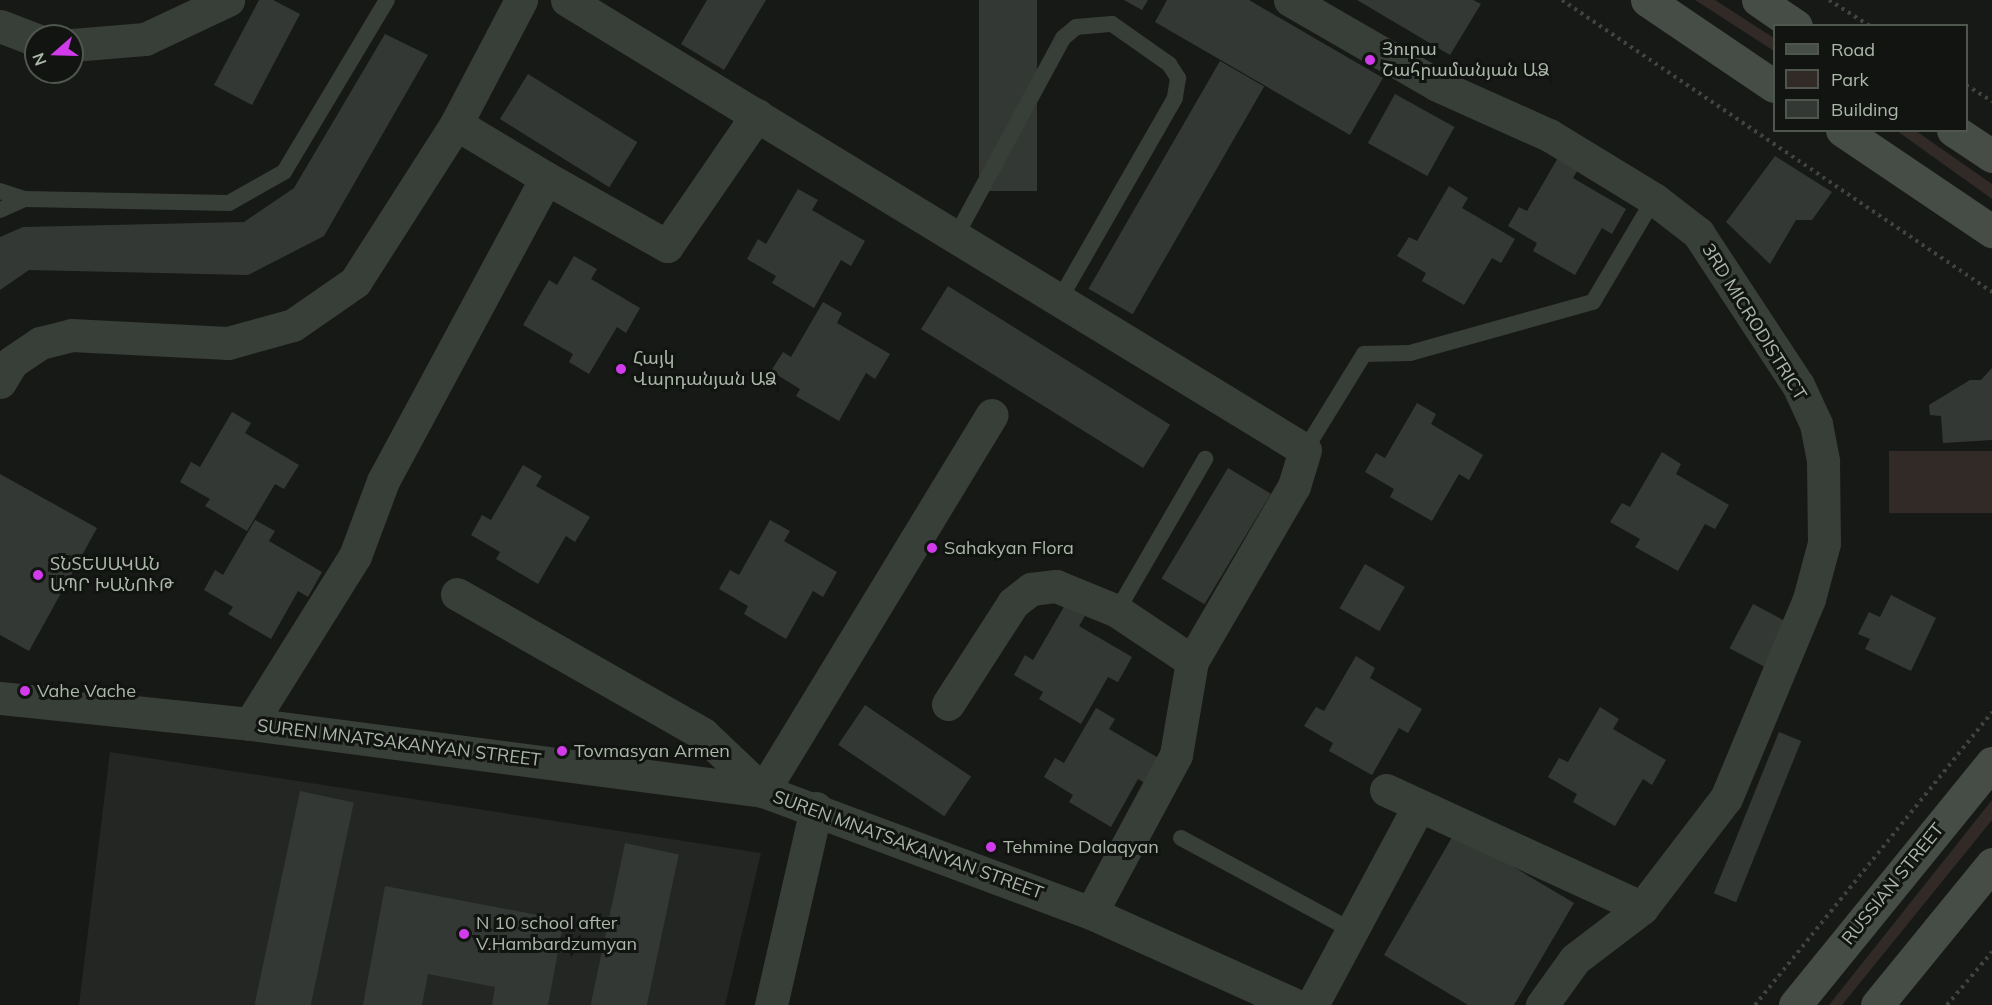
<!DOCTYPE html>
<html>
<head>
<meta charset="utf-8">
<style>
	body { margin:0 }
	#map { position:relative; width:1992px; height:1005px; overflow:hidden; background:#171917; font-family:Mulish,"Noto Sans Armenian",sans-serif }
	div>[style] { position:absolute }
	.built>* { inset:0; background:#232623 }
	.green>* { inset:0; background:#312a27; transform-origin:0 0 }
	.building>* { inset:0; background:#343834; transform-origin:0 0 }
	.path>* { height:4px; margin-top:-2px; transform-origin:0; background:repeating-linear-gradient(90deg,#3f453e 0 3px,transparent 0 7.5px) }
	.lane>* { height:16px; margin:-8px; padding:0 8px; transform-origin:8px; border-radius:8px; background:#383e38 }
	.street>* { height:33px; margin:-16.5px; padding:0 16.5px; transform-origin:16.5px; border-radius:16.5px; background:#383e38 }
	.secondary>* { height:33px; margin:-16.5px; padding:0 16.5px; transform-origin:16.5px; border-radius:16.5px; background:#464d46 }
	.dots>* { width:16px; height:16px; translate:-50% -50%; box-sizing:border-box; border:3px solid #121412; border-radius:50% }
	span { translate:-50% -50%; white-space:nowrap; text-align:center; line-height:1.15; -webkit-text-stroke:6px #121412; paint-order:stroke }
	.poi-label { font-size:18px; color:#abb8a9 }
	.left { translate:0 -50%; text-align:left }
	.street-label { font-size:18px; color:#abb8a9 }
	.legend { position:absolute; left:1773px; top:24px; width:195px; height:108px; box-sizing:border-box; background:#121412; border:2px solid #4f564e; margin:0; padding:8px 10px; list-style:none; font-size:18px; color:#abb8a9 }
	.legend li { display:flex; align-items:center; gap:12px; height:30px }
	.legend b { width:30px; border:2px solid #4f564e }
	.north { position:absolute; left:24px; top:24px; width:60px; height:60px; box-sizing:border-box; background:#121412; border:2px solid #4f564e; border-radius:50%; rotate:250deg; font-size:16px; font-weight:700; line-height:24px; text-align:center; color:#abb8a9 }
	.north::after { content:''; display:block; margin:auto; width:21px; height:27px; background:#d13bec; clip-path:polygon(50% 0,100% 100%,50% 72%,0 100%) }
</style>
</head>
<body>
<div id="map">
	<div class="built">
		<i style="clip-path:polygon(110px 752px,761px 853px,725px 1005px,79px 1005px)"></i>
	</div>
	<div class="green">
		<i style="clip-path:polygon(1695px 0,1715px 0,1774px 38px,1774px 51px)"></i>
		<i style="clip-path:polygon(1897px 131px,1916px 131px,1992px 184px,1992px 199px)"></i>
		<i style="left:1992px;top:451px;width:62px;height:103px;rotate:90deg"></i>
		<i style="clip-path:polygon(1992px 800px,1992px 820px,1842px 1005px,1829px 1005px)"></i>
	</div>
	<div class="building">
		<i style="clip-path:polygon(259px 0,273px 0,300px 14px,252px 105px,214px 85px)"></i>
		<i style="clip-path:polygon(707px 0,766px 0,724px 70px,681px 44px)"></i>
		<i style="left:979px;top:0;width:58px;height:191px"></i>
		<i style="clip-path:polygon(1124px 0,1148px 0,1142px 10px)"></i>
		<i style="clip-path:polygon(1167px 0,1249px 0,1383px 78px,1350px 135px,1155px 22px)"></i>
		<i style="clip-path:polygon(1357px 0,1473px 0,1481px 4px,1450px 55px)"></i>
		<i style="clip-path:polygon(385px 34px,428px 55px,324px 236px,248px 275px,29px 270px,0 290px,0 237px,23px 227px,244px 222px,294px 188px)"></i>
		<i style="left:1220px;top:61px;width:51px;height:263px;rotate:30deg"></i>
		<i style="left:528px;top:74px;width:129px;height:53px;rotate:32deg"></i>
		<i style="left:1395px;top:94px;width:68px;height:56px;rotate:29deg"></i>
		<i style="clip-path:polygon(1559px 156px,1579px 168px,1573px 178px,1626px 209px,1612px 234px,1602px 228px,1575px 275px,1533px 251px,1537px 243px,1508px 226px,1519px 207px,1527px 211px)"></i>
		<i style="clip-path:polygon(1775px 156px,1832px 192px,1812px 220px,1796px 220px,1770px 264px,1726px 222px)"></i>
		<i style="clip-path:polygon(1449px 186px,1468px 198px,1462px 208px,1515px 239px,1501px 263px,1492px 258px,1464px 305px,1422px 281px,1426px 273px,1397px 256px,1409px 237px,1417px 241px)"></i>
		<i style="clip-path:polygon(798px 189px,818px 200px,812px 210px,865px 241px,851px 266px,841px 260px,814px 308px,772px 283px,776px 276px,747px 259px,758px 239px,766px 244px)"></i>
		<i style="clip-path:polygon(574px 256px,597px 269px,591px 279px,640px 308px,626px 333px,617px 327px,589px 374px,569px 362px,573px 354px,523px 325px,549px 280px,557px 285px)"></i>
		<i style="left:948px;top:286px;width:262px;height:51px;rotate:32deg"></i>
		<i style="clip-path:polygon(823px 302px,842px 313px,837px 323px,890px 354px,875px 379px,866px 373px,839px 421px,796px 396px,800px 389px,771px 371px,783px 352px,791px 357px)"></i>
		<i style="clip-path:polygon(1992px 368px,1992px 440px,1943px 443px,1941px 416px,1930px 415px,1929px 405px,1970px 380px,1981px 380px)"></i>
		<i style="clip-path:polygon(1417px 403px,1436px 414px,1431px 424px,1483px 455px,1469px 480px,1459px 474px,1432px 521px,1390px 497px,1394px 489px,1365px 472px,1376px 453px,1385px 458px)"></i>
		<i style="clip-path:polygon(232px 412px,251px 423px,245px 433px,299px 465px,284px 489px,275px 484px,247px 531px,205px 506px,210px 499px,180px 482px,191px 462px,200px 467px)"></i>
		<i style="clip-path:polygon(1662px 452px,1681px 464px,1676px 474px,1729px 505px,1715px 529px,1705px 524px,1678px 571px,1635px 547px,1640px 539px,1610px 522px,1622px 503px,1630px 507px)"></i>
		<i style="clip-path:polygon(523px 465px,542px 476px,536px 486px,590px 517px,575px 542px,566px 536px,538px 584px,496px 559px,500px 552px,471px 535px,482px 515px,491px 520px)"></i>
		<i style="left:1228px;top:468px;width:50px;height:129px;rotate:31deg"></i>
		<i style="clip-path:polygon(0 474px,97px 528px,29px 651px,0 635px)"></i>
		<i style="clip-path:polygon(255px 520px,275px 531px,269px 541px,322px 572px,308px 597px,298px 591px,271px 639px,228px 614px,233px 607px,204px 590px,215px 570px,223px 575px)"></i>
		<i style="clip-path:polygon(770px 520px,790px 531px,784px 541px,837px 572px,823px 597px,813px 591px,786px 639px,744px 614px,748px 606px,719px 589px,730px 570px,739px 575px)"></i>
		<i style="left:1365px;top:564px;width:46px;height:51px;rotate:30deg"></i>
		<i style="clip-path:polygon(1891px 595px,1936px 618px,1911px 671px,1865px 649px,1870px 639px,1858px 634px,1869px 612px,1880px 617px)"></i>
		<i style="left:1753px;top:604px;width:40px;height:50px;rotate:28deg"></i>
		<i style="clip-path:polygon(1065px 605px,1085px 616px,1079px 626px,1132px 657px,1118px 682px,1108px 677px,1081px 724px,1039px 699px,1043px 692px,1014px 675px,1025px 655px,1033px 660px)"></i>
		<i style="clip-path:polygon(1356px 656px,1375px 668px,1370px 678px,1422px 709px,1408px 733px,1399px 728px,1372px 775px,1329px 751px,1333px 743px,1304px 726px,1316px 707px,1324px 711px)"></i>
		<i style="left:865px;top:705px;width:128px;height:48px;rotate:34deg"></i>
		<i style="clip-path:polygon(1600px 707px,1619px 719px,1613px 729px,1666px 760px,1652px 785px,1643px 779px,1615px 826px,1573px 802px,1577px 794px,1548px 777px,1559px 758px,1568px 762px)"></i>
		<i style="clip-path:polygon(1096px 708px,1115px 719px,1109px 729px,1162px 760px,1148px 785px,1138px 779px,1111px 827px,1069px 802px,1073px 795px,1044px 777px,1055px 758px,1064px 763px)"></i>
		<i style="left:1779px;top:732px;width:24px;height:174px;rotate:22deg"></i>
		<i style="left:300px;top:791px;width:55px;height:218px;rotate:12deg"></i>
		<i style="clip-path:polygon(1455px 832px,1574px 903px,1514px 1005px,1468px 1005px,1384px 955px)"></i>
		<i style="left:625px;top:843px;width:55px;height:165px;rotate:12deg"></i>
		<i style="clip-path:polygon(385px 886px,564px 920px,548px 1005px,492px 1005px,495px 987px,428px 974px,422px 1005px,363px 1005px)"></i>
	</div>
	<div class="path">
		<i style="left:1562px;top:0;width:520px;rotate:34.18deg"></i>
		<i style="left:1829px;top:0;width:49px;rotate:32.4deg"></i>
		<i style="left:1966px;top:85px;width:31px;rotate:32deg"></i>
		<i style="left:1755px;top:1005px;width:377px;rotate:-51deg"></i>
		<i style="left:1947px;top:1005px;width:70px;rotate:-49.7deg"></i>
	</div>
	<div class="lane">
		<i style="left:0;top:191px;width:26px;rotate:18deg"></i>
		<i style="left:25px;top:199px;width:204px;rotate:1.1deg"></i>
		<i style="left:229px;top:203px;width:63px;rotate:-29.4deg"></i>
		<i style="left:284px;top:172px;width:200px;rotate:-59.1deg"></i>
		<i style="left:0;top:210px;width:27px;rotate:-24deg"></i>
		<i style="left:956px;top:236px;width:225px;rotate:-61.6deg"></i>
		<i style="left:1063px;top:38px;width:17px;rotate:-40deg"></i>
		<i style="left:1076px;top:27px;width:36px;rotate:-5deg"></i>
		<i style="left:1112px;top:24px;width:70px;rotate:35.1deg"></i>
		<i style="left:1169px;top:64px;width:17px;rotate:57deg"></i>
		<i style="left:1178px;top:78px;width:20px;rotate:99deg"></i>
		<i style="left:1175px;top:98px;width:232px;rotate:119.8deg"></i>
		<i style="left:1305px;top:450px;width:113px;rotate:-58.4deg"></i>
		<i style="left:1364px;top:354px;width:46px;rotate:-1.2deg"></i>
		<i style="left:1410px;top:353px;width:190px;rotate:-15.6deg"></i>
		<i style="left:1593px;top:302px;width:120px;rotate:-59.4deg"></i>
		<i style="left:1117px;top:611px;width:176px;rotate:-59.9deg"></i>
		<i style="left:1181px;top:838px;width:196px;rotate:28.4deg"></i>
	</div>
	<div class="street">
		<i style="left:567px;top:0;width:864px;rotate:31.37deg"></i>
		<i style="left:1305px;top:450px;width:38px;rotate:107deg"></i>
		<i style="left:1294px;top:486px;width:203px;rotate:120.2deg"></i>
		<i style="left:1290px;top:0;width:170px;rotate:30deg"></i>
		<i style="left:1437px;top:85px;width:123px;rotate:24.1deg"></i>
		<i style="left:1549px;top:135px;width:123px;rotate:31.4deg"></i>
		<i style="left:1654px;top:199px;width:56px;rotate:37.7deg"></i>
		<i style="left:1698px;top:233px;width:182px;rotate:56.7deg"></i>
		<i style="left:1798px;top:385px;width:43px;rotate:65.2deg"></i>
		<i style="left:1816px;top:424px;width:38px;rotate:79deg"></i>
		<i style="left:1823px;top:461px;width:82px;rotate:89.3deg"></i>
		<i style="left:1824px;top:543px;width:58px;rotate:105deg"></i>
		<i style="left:1809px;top:599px;width:216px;rotate:112.6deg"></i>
		<i style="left:1726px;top:798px;width:138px;rotate:127.4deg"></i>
		<i style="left:1642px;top:908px;width:84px;rotate:142.7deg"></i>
		<i style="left:1575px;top:959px;width:57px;rotate:125.7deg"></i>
		<i style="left:0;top:26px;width:39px;rotate:21deg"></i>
		<i style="left:72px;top:45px;width:73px;rotate:-4.7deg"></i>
		<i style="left:145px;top:39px;width:92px;rotate:-25.2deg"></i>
		<i style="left:546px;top:178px;width:139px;rotate:29.3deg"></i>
		<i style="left:667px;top:246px;width:159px;rotate:-55.5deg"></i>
		<i style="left:0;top:382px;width:23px;rotate:-59deg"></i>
		<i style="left:12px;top:362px;width:34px;rotate:-34deg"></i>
		<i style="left:40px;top:343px;width:32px;rotate:-14deg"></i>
		<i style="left:71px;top:335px;width:157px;rotate:2.9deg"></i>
		<i style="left:228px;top:343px;width:67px;rotate:-15.5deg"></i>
		<i style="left:293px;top:325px;width:75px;rotate:-34.7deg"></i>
		<i style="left:355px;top:282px;width:188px;rotate:-57.4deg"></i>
		<i style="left:456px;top:124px;width:140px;rotate:-62.3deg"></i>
		<i style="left:457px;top:594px;width:283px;rotate:29.6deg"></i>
		<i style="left:703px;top:734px;width:83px;rotate:43.5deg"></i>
		<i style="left:763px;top:791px;width:440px;rotate:-58.7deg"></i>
		<i style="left:0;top:698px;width:251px;rotate:5.9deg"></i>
		<i style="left:250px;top:724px;width:517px;rotate:7.44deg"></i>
		<i style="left:763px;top:791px;width:350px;rotate:20.4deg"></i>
		<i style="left:1091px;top:913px;width:225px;rotate:24.2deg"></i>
		<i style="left:948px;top:704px;width:120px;rotate:-57.2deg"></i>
		<i style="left:1013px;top:603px;width:23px;rotate:-38deg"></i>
		<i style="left:1031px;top:589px;width:25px;rotate:-7deg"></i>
		<i style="left:1056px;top:586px;width:66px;rotate:22.3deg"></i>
		<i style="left:1117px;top:611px;width:90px;rotate:33.7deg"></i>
		<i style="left:1192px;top:661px;width:95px;rotate:99.7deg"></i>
		<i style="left:1176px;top:755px;width:179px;rotate:118.3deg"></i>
		<i style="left:250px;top:724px;width:198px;rotate:-58deg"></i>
		<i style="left:355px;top:556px;width:80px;rotate:-69.5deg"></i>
		<i style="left:383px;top:481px;width:344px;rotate:-61.7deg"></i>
		<i style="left:546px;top:178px;width:105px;rotate:-149deg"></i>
		<i style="left:1386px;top:790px;width:282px;rotate:24.7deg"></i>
		<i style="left:771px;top:1005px;width:202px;rotate:-77.1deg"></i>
		<i style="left:1312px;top:1005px;width:225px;rotate:-61.8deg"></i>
	</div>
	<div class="secondary">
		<i style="left:1647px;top:0;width:153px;rotate:34.1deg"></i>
		<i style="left:1758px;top:0;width:46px;rotate:34.4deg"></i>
		<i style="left:1842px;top:130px;width:181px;rotate:34deg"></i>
		<i style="left:1953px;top:130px;width:47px;rotate:33.7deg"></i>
		<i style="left:1795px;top:1005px;width:312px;rotate:-50.9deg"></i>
		<i style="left:1877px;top:1005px;width:182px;rotate:-50.8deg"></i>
	</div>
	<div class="dots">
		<i style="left:1370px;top:60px;background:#d13bec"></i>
		<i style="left:621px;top:369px;background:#d13bec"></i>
		<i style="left:932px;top:548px;background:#d13bec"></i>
		<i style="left:38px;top:575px;background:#d13bec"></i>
		<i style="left:25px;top:691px;background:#d13bec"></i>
		<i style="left:562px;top:751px;background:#d13bec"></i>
		<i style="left:991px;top:847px;background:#d13bec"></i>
		<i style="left:464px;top:934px;background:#d13bec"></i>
	</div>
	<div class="poi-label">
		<span class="left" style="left:1382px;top:60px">Յուրա<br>Շահրամանյան ԱՁ</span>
		<span class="left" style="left:633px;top:369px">Հայկ<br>Վարդանյան ԱՁ</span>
		<span class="left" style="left:944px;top:548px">Sahakyan Flora</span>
		<span class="left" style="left:50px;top:575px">ՏՆՏԵՍԱԿԱՆ<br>ԱՊՐ ԽԱՆՈՒԹ</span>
		<span class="left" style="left:37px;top:691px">Vahe Vache</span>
		<span class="left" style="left:574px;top:751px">Tovmasyan Armen</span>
		<span class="left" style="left:1003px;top:847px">Tehmine Dalaqyan</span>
		<span class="left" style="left:476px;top:934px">N 10 school after<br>V.Hambardzumyan</span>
	</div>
	<div class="street-label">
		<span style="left:1754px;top:322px;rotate:58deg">3RD MICRODISTRICT</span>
		<span style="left:399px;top:743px;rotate:7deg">SUREN MNATSAKANYAN STREET</span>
		<span style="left:908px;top:845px;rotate:20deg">SUREN MNATSAKANYAN STREET</span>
		<span style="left:1893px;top:884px;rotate:-51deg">RUSSIAN STREET</span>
	</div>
	<ul class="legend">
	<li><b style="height:8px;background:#464d46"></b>Road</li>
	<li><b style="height:16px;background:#312a27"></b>Park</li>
	<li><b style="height:16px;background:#343834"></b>Building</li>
	</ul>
	<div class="north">N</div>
</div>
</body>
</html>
